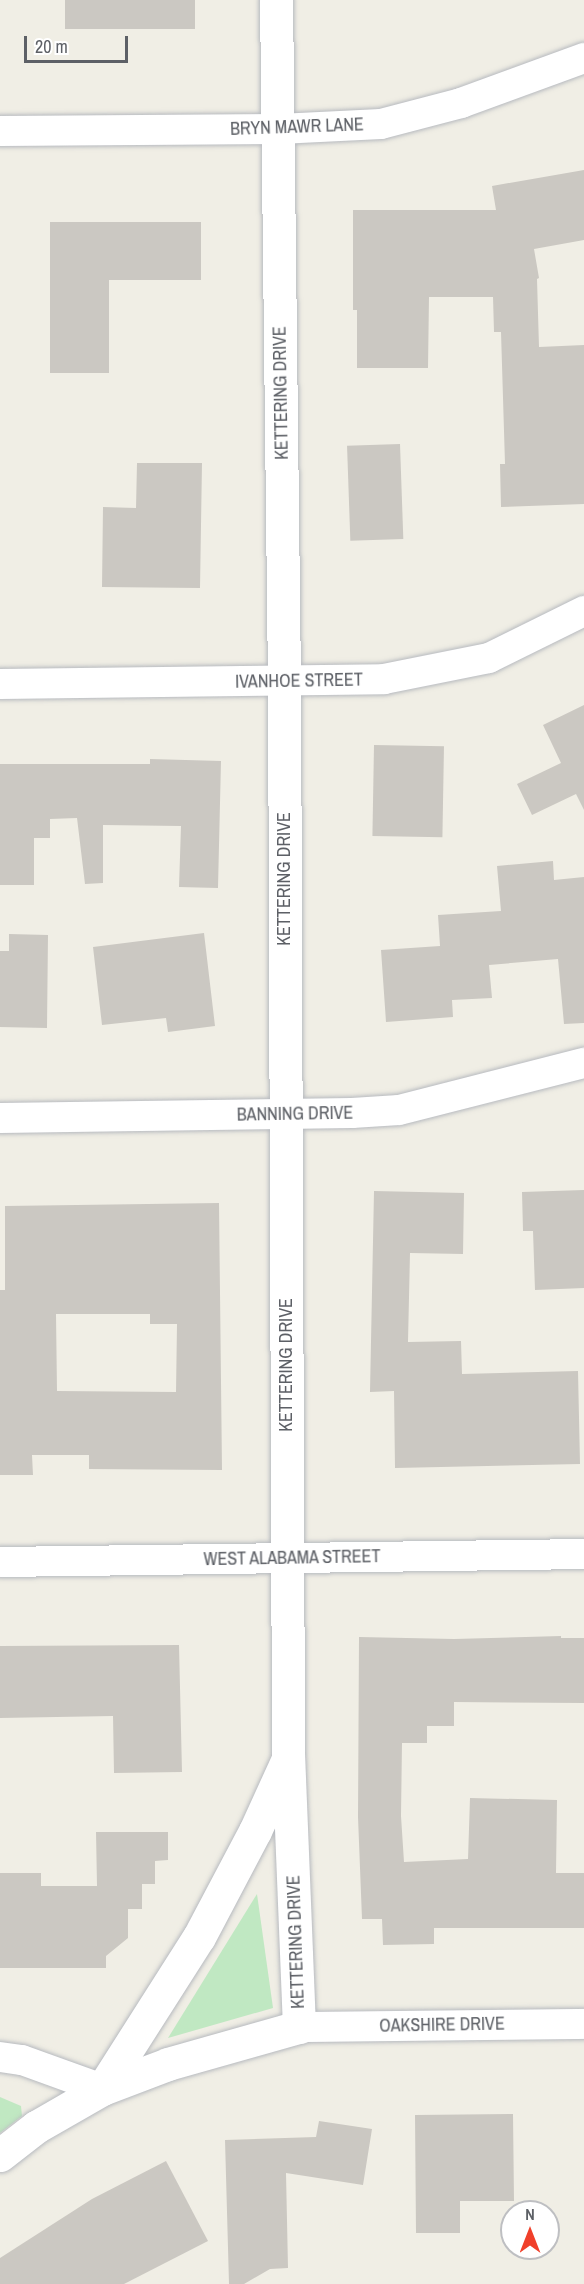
<!DOCTYPE html>
<html>
<head>
<meta charset="utf-8">
<style>
	body { margin:0 }
	#map { position:relative; width:584px; height:2284px; overflow:hidden; background:#f0eee5; font-family:"Archivo Narrow",sans-serif }
	div>[style] { position:absolute }
	.green>* { inset:0; background:#c0e8c2 }
	.building>* { inset:0; background:#cbc8c2; transform-origin:0 0 }
	.roads { filter:drop-shadow(0 0 2px #b7babf) drop-shadow(0 0 2px #b7babf) }
	.street>* { height:30px; margin:-15px; padding:0 15px; transform-origin:15px; border-radius:15px; background:#fff }
	.secondary>* { height:33px; margin:-16.5px; padding:0 16.5px; transform-origin:16.5px; border-radius:16.5px; background:#fff }
	span { translate:-50% -50%; white-space:nowrap; text-align:center; line-height:1.15; -webkit-text-stroke:6px #fff; paint-order:stroke }
	.street-label { font-size:18px; color:#5d6066 }
	.north { position:absolute; left:500px; top:2200px; width:60px; height:60px; box-sizing:border-box; background:#fff; border:2px solid #bebfc2; border-radius:50%; rotate:0deg; font-size:16px; font-weight:700; line-height:24px; text-align:center; color:#5d6066 }
	.north::after { content:''; display:block; margin:auto; width:21px; height:27px; background:#f0402a; clip-path:polygon(50% 0,100% 100%,50% 72%,0 100%) }
	.scale { position:absolute; left:24px; top:36px; width:104px; height:27px; box-sizing:border-box; border:3px solid #5d6066; border-top:0; padding-left:8px; font-size:18px; line-height:21px; white-space:nowrap; color:#5d6066; -webkit-text-stroke:4px #fff; paint-order:stroke }
</style>
</head>
<body>
<div id="map">
	<div class="green">
		<i style="clip-path:polygon(257px 1894px,273px 2008px,168px 2038px)"></i>
		<i style="clip-path:polygon(0 2097px,21px 2106px,22px 2116px,0 2133px)"></i>
	</div>
	<div class="building">
		<i style="left:65px;top:0;width:130px;height:29px"></i>
		<i style="clip-path:polygon(584px 170px,584px 240px,534px 249px,539px 278px,537px 279px,539px 347px,584px 345px,584px 504px,501px 507px,500px 464px,505px 464px,501px 332px,494px 332px,493px 297px,429px 297px,428px 368px,357px 368px,357px 310px,353px 310px,353px 210px,496px 210px,492px 186px)"></i>
		<i style="clip-path:polygon(50px 222px,201px 222px,201px 280px,109px 280px,109px 373px,50px 373px)"></i>
		<i style="left:400px;top:444px;width:95px;height:53px;rotate:88deg"></i>
		<i style="clip-path:polygon(137px 463px,202px 463px,200px 588px,102px 587px,103px 507px,136px 508px)"></i>
		<i style="clip-path:polygon(584px 705px,584px 810px,576px 794px,532px 815px,517px 784px,561px 763px,543px 725px)"></i>
		<i style="left:374px;top:745px;width:70px;height:91px;rotate:1deg"></i>
		<i style="clip-path:polygon(150px 759px,221px 761px,218px 888px,179px 887px,181px 826px,103px 825px,103px 883px,85px 884px,77px 818px,50px 819px,50px 838px,34px 838px,34px 885px,0 885px,0 764px,150px 764px)"></i>
		<i style="clip-path:polygon(553px 861px,554px 880px,584px 877px,584px 1023px,564px 1024px,558px 959px,489px 965px,492px 998px,452px 1000px,453px 1017px,386px 1022px,381px 950px,440px 946px,438px 915px,501px 911px,497px 866px)"></i>
		<i style="clip-path:polygon(204px 933px,215px 1026px,168px 1032px,166px 1018px,102px 1025px,93px 947px)"></i>
		<i style="clip-path:polygon(9px 934px,48px 935px,47px 1028px,0 1027px,0 951px,9px 951px)"></i>
		<i style="clip-path:polygon(584px 1190px,584px 1288px,535px 1290px,533px 1231px,523px 1231px,522px 1192px)"></i>
		<i style="clip-path:polygon(374px 1191px,464px 1193px,463px 1254px,410px 1253px,408px 1342px,461px 1341px,462px 1374px,578px 1371px,580px 1464px,395px 1468px,394px 1391px,370px 1392px)"></i>
		<i style="clip-path:polygon(evenodd,219px 1203px,222px 1470px,89px 1469px,89px 1455px,32px 1455px,33px 1475px,0 1475px,0 1290px,5px 1290px,5px 1206px,219px 1203px,56px 1314px,150px 1314px,150px 1324px,177px 1324px,176px 1392px,57px 1391px,56px 1314px)"></i>
		<i style="clip-path:polygon(561px 1636px,561px 1638px,584px 1638px,584px 1703px,454px 1702px,454px 1726px,427px 1726px,427px 1743px,402px 1743px,401px 1816px,404px 1862px,468px 1859px,470px 1798px,557px 1800px,556px 1873px,584px 1873px,584px 1928px,434px 1928px,434px 1944px,383px 1945px,382px 1919px,362px 1919px,358px 1817px,359px 1637px,454px 1639px)"></i>
		<i style="clip-path:polygon(179px 1645px,182px 1772px,114px 1773px,113px 1716px,0 1718px,0 1646px)"></i>
		<i style="clip-path:polygon(96px 1832px,168px 1832px,168px 1860px,155px 1861px,155px 1884px,142px 1884px,142px 1909px,128px 1909px,128px 1938px,106px 1956px,106px 1968px,0 1968px,0 1873px,41px 1873px,41px 1886px,97px 1886px)"></i>
		<i style="clip-path:polygon(513px 2114px,514px 2201px,460px 2201px,460px 2233px,416px 2233px,415px 2115px)"></i>
		<i style="clip-path:polygon(319px 2121px,372px 2129px,363px 2185px,286px 2173px,288px 2268px,270px 2269px,244px 2284px,229px 2284px,225px 2140px,316px 2137px)"></i>
		<i style="clip-path:polygon(166px 2161px,208px 2241px,124px 2284px,0 2284px,0 2258px,92px 2199px)"></i>
	</div>
	<div class="roads">
		<div class="street">
			<i style="left:0;top:131px;width:279px;rotate:-0.4deg"></i>
			<i style="left:279px;top:129px;width:102px;rotate:-2.8deg"></i>
			<i style="left:381px;top:124px;width:83px;rotate:-14.7deg"></i>
			<i style="left:461px;top:103px;width:131px;rotate:-20.1deg"></i>
			<i style="left:0;top:684px;width:384px;rotate:-0.7deg"></i>
			<i style="left:384px;top:679px;width:107px;rotate:-11.3deg"></i>
			<i style="left:489px;top:658px;width:106px;rotate:-26.3deg"></i>
			<i style="left:0;top:1118px;width:352px;rotate:-0.8deg"></i>
			<i style="left:352px;top:1113px;width:47px;rotate:-3.7deg"></i>
			<i style="left:399px;top:1110px;width:191px;rotate:-14.3deg"></i>
			<i style="left:0;top:1562px;width:584px;rotate:-0.78deg"></i>
			<i style="left:299px;top:2027px;width:285px;rotate:-0.6deg"></i>
			<i style="left:0;top:2057px;width:22px;rotate:8deg"></i>
			<i style="left:22px;top:2060px;width:85px;rotate:19.9deg"></i>
		</div>
		<div class="secondary">
			<i style="left:102px;top:2089px;width:180px;rotate:-57.5deg"></i>
			<i style="left:199px;top:1937px;width:120px;rotate:-62.2deg"></i>
			<i style="left:255px;top:1831px;width:75px;rotate:-65.5deg"></i>
			<i style="left:0;top:2155px;width:46px;rotate:-37.9deg"></i>
			<i style="left:36px;top:2127px;width:76px;rotate:-29.9deg"></i>
			<i style="left:102px;top:2089px;width:71px;rotate:-20.7deg"></i>
			<i style="left:168px;top:2064px;width:136px;rotate:-15.8deg"></i>
			<i style="left:299px;top:2027px;width:269px;rotate:-92.3deg"></i>
			<i style="left:288px;top:1758px;width:1076px;rotate:-90.21deg"></i>
			<i style="left:284px;top:682px;width:682px;rotate:-90.67deg"></i>
		</div>
	</div>
	<div class="street-label">
		<span style="left:297px;top:127px;rotate:-2deg">BRYN MAWR LANE</span>
		<span style="left:281px;top:393px;rotate:-91deg">KETTERING DRIVE</span>
		<span style="left:299px;top:681px;rotate:-1deg">IVANHOE STREET</span>
		<span style="left:284px;top:879px;rotate:-90deg">KETTERING DRIVE</span>
		<span style="left:295px;top:1114px;rotate:-1deg">BANNING DRIVE</span>
		<span style="left:286px;top:1365px;rotate:-90deg">KETTERING DRIVE</span>
		<span style="left:292px;top:1558px;rotate:-1deg">WEST ALABAMA STREET</span>
		<span style="left:296px;top:1942px;rotate:-92deg">KETTERING DRIVE</span>
		<span style="left:442px;top:2025px;rotate:-1deg">OAKSHIRE DRIVE</span>
	</div>
	<div class="north">N</div>
	<div class="scale">20 m</div>
</div>
</body>
</html>
